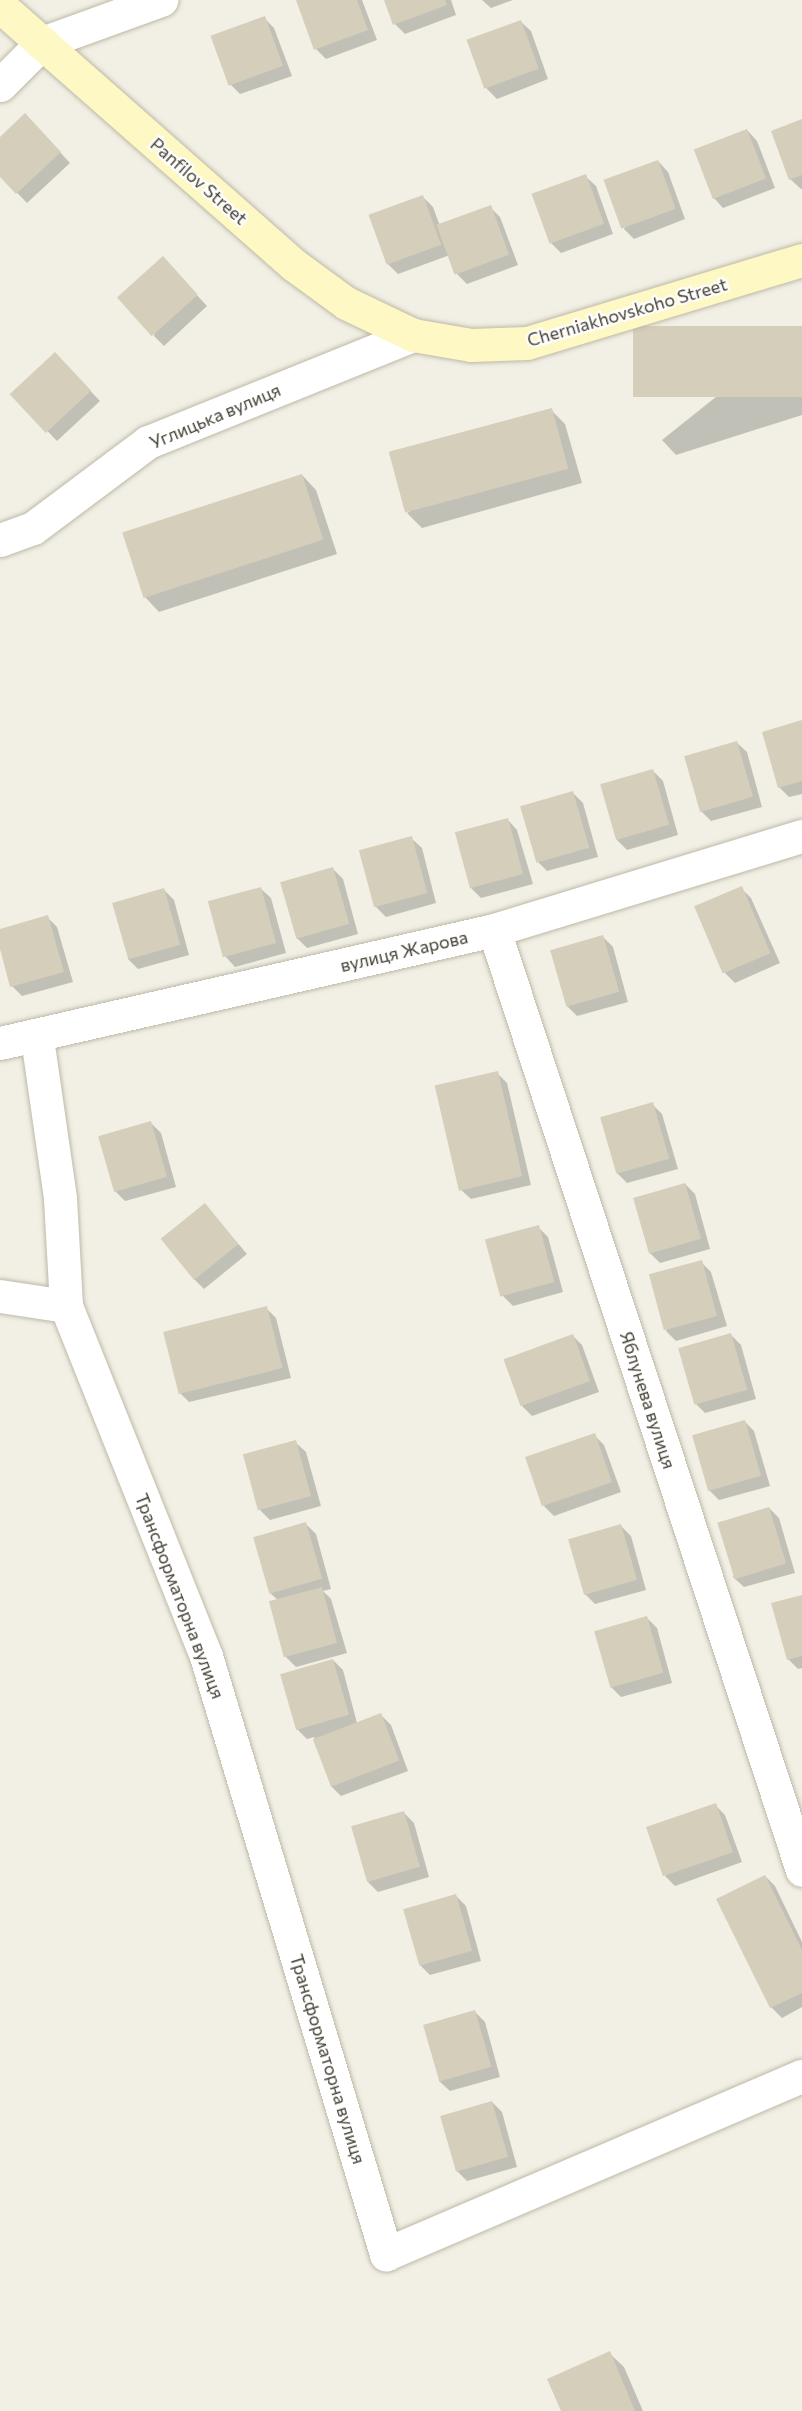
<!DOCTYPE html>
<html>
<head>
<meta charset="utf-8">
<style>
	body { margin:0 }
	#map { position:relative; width:802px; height:2411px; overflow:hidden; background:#f2f0e5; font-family:Commissioner,sans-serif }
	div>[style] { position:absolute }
	.shadow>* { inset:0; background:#0003 }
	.building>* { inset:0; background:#d4cebb; transform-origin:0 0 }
	.roads { filter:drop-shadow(0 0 2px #beb9a8) drop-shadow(0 0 2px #beb9a8) }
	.street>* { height:33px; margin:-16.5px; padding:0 16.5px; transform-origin:16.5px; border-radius:16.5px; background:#fff }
	.secondary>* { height:33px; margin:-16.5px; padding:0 16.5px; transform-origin:16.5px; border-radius:16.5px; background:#fef8c4 }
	span { translate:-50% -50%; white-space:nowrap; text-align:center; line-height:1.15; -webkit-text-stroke:4.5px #fff; paint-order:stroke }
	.street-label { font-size:18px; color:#454135 }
</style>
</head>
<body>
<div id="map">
	<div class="shadow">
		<i style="clip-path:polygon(301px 0,362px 0,377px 40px,326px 59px,316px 49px)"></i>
		<i style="clip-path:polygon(386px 0,451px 0,456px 15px,405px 34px,395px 24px)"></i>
		<i style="clip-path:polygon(482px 0,513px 0,491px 8px)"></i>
		<i style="clip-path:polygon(264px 18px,274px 28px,292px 76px,240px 94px,230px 84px)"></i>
		<i style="clip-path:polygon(520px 21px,531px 31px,548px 79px,497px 99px,487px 89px,469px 41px)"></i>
		<i style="clip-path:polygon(802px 121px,802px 189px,801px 189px,790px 179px)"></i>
		<i style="clip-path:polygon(35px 125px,70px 163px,27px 203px,0 175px,0 139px)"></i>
		<i style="clip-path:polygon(747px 130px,757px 141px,775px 188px,723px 208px,713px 197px)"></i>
		<i style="clip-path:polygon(658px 161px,668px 172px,685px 219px,634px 239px,624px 229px)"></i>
		<i style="clip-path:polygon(585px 176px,596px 186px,613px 234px,561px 253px,551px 243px)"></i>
		<i style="clip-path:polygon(423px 197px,433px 207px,440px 226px,490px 207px,500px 217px,518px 265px,467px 284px,457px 274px,450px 255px,398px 274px,388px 264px,371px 216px)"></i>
		<i style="clip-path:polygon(172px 268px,207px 306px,164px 346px,154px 336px)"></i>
		<i style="clip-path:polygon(802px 328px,802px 415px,676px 455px,662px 440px)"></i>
		<i style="clip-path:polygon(65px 364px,100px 401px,57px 441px,12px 394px)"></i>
		<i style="clip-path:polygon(551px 410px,565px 424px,582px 483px,422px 528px,407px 513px)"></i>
		<i style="clip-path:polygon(302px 475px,316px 490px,337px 554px,159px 612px,145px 597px)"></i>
		<i style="clip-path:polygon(802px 722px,802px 794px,789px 797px,779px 787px)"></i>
		<i style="clip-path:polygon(736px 742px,747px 752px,762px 807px,711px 821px,701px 811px)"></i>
		<i style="clip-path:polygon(653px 771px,663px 781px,678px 835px,627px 850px,617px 840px)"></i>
		<i style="clip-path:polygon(573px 793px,583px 803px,598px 857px,547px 871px,537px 861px)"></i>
		<i style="clip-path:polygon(507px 819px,517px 830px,533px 884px,481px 898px,471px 888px)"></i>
		<i style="clip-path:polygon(411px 838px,422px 848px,436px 903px,386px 917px,376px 907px)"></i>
		<i style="clip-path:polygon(333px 869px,343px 879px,358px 934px,307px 948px,297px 938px)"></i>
		<i style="clip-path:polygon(260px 888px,271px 898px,286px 953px,235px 967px,225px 956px)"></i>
		<i style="clip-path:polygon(741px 888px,751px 898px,780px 963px,735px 983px,725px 973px)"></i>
		<i style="clip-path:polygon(164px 890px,174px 900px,189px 955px,138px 969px,128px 959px)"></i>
		<i style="clip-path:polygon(47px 917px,57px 927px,73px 982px,22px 996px,12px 986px,0 930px)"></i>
		<i style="clip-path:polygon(603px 937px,613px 947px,628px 1002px,577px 1016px,567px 1006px)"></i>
		<i style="clip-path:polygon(497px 1073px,507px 1083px,531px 1185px,471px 1199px,460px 1189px)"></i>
		<i style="clip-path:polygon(652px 1104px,662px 1114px,678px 1169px,627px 1183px,617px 1173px)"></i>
		<i style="clip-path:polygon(151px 1123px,161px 1133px,176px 1187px,125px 1201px,115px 1191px)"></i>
		<i style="clip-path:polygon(685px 1184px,695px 1194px,710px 1249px,660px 1263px,650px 1253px)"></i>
		<i style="clip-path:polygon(205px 1205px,247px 1254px,204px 1289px,194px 1279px)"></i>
		<i style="clip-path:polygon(538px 1227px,548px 1237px,563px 1292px,513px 1306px,503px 1296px)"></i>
		<i style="clip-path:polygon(701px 1262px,711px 1272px,727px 1326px,676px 1341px,666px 1331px)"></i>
		<i style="clip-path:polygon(266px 1308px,276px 1318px,291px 1378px,189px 1402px,179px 1392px)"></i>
		<i style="clip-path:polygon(572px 1335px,582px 1345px,599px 1392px,532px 1416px,522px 1406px)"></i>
		<i style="clip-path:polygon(731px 1335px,741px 1345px,756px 1399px,705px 1413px,695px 1403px)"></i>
		<i style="clip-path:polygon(744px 1421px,754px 1431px,770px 1486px,719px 1500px,709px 1490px)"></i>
		<i style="clip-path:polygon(594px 1435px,604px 1445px,621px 1492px,554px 1516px,544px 1506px)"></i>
		<i style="clip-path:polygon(295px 1442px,306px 1452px,321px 1506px,270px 1520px,260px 1510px)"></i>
		<i style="clip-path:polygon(769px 1508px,779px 1518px,795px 1573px,744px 1587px,733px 1577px)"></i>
		<i style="clip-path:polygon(306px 1524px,316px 1534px,331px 1589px,323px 1591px,331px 1599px,347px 1653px,296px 1667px,286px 1657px,279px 1601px,270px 1593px)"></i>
		<i style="clip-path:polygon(620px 1525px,631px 1536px,646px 1590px,595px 1604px,585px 1594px)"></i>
		<i style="clip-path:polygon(802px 1596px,802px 1668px,798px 1669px,788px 1659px)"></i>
		<i style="clip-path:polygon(647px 1618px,657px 1628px,672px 1683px,621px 1697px,611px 1687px)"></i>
		<i style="clip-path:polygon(333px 1660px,343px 1670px,357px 1723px,381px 1715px,391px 1725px,408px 1771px,341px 1796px,331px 1786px,314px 1737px,307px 1739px,297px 1729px)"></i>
		<i style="clip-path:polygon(715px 1805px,725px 1815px,742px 1862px,675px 1886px,665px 1876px)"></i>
		<i style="clip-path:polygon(404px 1813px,414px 1823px,429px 1877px,378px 1892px,368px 1882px)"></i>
		<i style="clip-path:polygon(765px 1876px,775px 1886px,802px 1942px,802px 2007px,782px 2018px,771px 2007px,718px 1899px)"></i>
		<i style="clip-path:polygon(456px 1896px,466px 1906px,481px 1961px,430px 1975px,420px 1965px)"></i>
		<i style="clip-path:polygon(475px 2012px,485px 2022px,500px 2077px,450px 2091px,439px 2081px)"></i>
		<i style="clip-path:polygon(492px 2102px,502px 2112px,517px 2167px,467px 2181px,457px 2171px)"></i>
		<i style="clip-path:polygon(609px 2353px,624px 2367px,643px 2411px,563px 2411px)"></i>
	</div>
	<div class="building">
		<i style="clip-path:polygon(296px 0,357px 0,368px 30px,314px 50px)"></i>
		<i style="clip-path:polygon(384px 0,445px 0,447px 5px,393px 25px)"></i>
		<i style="left:265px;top:16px;width:53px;height:58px;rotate:70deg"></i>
		<i style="left:521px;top:20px;width:52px;height:58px;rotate:70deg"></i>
		<i style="clip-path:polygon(25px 113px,61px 152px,16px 194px,0 177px,0 137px)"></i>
		<i style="clip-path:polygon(802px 119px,802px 175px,789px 180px,771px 131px)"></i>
		<i style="left:747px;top:129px;width:53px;height:57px;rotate:69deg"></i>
		<i style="left:658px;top:160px;width:52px;height:58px;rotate:70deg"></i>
		<i style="left:586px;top:174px;width:53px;height:58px;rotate:70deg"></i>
		<i style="left:423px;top:195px;width:53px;height:58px;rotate:70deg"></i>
		<i style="left:491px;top:205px;width:53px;height:58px;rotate:70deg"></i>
		<i style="left:163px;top:256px;width:52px;height:62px;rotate:48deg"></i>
		<i style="left:802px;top:326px;width:71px;height:169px;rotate:90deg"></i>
		<i style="left:55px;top:352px;width:53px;height:62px;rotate:47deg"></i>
		<i style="left:552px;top:408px;width:63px;height:169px;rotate:75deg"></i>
		<i style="left:302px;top:474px;width:69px;height:189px;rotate:72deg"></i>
		<i style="clip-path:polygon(802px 720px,802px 781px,778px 788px,762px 732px)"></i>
		<i style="left:737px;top:741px;width:58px;height:55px;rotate:74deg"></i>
		<i style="left:653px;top:769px;width:58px;height:55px;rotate:74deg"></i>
		<i style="left:573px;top:791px;width:59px;height:55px;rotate:74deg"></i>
		<i style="left:508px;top:818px;width:58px;height:55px;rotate:75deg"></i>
		<i style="left:412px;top:836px;width:59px;height:55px;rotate:75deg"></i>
		<i style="left:333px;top:867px;width:59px;height:55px;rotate:74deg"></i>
		<i style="left:742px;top:886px;width:73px;height:52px;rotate:67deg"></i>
		<i style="left:261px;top:887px;width:58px;height:55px;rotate:75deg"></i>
		<i style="left:164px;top:888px;width:59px;height:54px;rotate:74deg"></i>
		<i style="clip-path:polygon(48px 915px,64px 972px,10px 987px,0 949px,0 929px)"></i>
		<i style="left:603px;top:935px;width:59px;height:55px;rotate:74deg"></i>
		<i style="left:498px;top:1071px;width:108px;height:65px;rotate:77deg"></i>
		<i style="left:653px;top:1102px;width:59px;height:55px;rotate:74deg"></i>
		<i style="left:151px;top:1121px;width:58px;height:55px;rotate:74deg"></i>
		<i style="left:685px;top:1183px;width:58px;height:54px;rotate:74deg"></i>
		<i style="left:205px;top:1203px;width:53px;height:57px;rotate:51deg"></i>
		<i style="left:539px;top:1225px;width:59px;height:56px;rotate:75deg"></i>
		<i style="left:702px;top:1260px;width:58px;height:55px;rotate:75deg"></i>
		<i style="left:267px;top:1306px;width:64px;height:107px;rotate:76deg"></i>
		<i style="left:731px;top:1333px;width:59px;height:55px;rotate:74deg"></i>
		<i style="left:573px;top:1334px;width:50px;height:74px;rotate:70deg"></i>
		<i style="left:745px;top:1420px;width:58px;height:55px;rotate:74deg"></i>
		<i style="left:595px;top:1433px;width:52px;height:74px;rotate:71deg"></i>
		<i style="left:296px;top:1440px;width:58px;height:55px;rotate:75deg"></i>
		<i style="left:769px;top:1507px;width:59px;height:54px;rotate:73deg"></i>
		<i style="left:306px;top:1522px;width:59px;height:55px;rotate:74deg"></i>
		<i style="left:621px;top:1524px;width:58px;height:55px;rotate:74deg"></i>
		<i style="left:322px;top:1587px;width:58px;height:55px;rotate:75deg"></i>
		<i style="clip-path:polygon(802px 1595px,802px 1656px,787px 1660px,771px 1603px)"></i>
		<i style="left:647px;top:1616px;width:59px;height:55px;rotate:74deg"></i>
		<i style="left:333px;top:1659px;width:58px;height:55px;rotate:74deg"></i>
		<i style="left:381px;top:1713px;width:51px;height:73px;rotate:69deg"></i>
		<i style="left:716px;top:1803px;width:52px;height:74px;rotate:71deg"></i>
		<i style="left:404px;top:1811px;width:58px;height:55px;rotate:74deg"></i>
		<i style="clip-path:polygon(765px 1875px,802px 1950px,802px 1993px,770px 2008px,716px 1899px)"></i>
		<i style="left:456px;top:1894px;width:59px;height:55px;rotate:74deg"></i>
		<i style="left:475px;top:2010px;width:59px;height:54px;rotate:74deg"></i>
		<i style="left:492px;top:2101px;width:58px;height:54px;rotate:74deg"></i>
		<i style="clip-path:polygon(610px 2351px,635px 2411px,561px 2411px,547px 2379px)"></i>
	</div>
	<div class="roads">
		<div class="street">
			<i style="left:0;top:85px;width:59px;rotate:-45deg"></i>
			<i style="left:42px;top:43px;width:127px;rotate:-19.9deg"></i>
			<i style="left:0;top:540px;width:35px;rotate:-20deg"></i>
			<i style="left:33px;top:528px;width:144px;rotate:-36.8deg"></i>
			<i style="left:148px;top:442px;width:286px;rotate:-22deg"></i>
			<i style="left:494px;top:930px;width:989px;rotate:71.86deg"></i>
			<i style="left:37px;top:1038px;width:162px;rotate:81.8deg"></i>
			<i style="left:60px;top:1198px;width:108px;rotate:86.8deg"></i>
			<i style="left:66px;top:1306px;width:377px;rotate:68.2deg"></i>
			<i style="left:206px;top:1656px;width:625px;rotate:73.25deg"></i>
			<i style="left:386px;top:2254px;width:452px;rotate:-23.2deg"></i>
			<i style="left:0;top:1043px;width:507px;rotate:-12.88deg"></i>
			<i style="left:494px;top:930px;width:322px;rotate:-17deg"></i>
			<i style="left:0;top:1296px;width:67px;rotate:8.6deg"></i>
		</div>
		<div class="secondary">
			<i style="left:0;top:6px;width:392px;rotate:41.4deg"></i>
			<i style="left:294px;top:265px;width:64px;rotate:36.2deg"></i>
			<i style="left:346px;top:303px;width:74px;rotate:25.5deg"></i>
			<i style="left:413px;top:335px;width:59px;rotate:9.8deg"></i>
			<i style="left:471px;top:345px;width:56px;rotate:-2deg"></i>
			<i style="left:527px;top:343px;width:287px;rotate:-16.8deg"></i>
		</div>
	</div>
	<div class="street-label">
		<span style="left:199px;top:181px;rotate:41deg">Panfilov Street</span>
		<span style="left:627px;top:312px;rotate:-16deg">Cherniakhovskoho Street</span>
		<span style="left:215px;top:416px;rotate:-23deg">Углицька вулиця</span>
		<span style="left:404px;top:951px;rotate:-13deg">вулиця Жарова</span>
		<span style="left:648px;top:1400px;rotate:72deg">Яблунева вулиця</span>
		<span style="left:180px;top:1596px;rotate:69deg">Трансформаторна вулиця</span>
		<span style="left:328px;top:2059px;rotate:73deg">Трансформаторна вулиця</span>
	</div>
</div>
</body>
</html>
